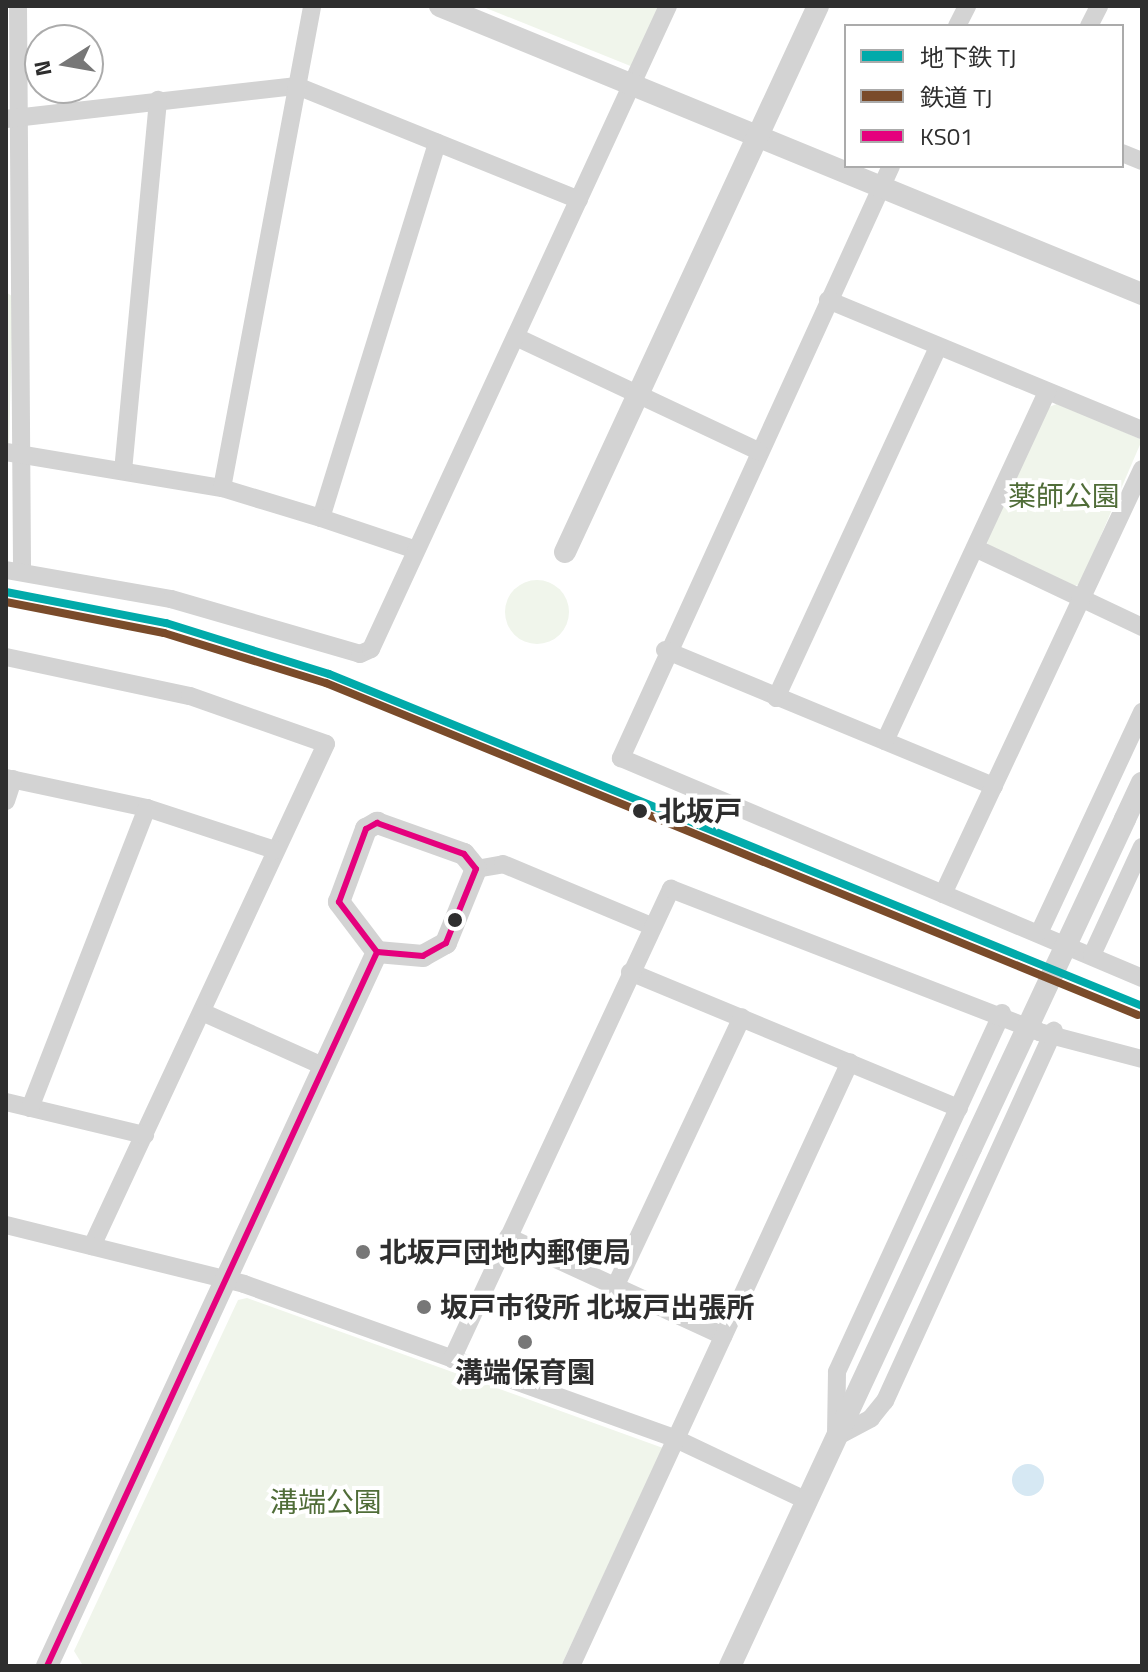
<!DOCTYPE html>
<html>
<head>
<meta charset="utf-8">
<style>
	body { margin:0 }
	#map { position:relative; width:1148px; height:1672px; overflow:hidden; background:#fff; font-family:"Titillium Web","Noto Sans JP",sans-serif }
	div>[style] { position:absolute }
	.green>* { inset:0; background:#f0f5eb }
	.round { border-radius:50% }
	.water>* { inset:0; background:#d6e8f3 }
	.minor>* { height:18px; margin:-9px; padding:0 9px; transform-origin:9px; border-radius:9px; background:#d3d3d3 }
	.tertiary>* { height:22px; margin:-11px; padding:0 11px; transform-origin:11px; border-radius:11px; background:#d3d3d3 }
	.tertiary-bridge>* { height:22px; margin:-11px; padding:0 11px; transform-origin:11px; border-radius:11px; background:#d3d3d3 }
	.bus-1>* { height:6px; margin:-3px; padding:0 3px; transform-origin:3px; border-radius:3px; background:#e5007d }
	.rail-1>* { height:8px; margin:-4px; padding:0 4px; transform-origin:4px; border-radius:4px; background:#7a4b2a }
	.metro-1>* { height:8px; margin:-4px; padding:0 4px; transform-origin:4px; border-radius:4px; background:#01aaaa }
	.dots>* { width:22px; height:22px; translate:-50% -50%; box-sizing:border-box; border:4px solid #fff; border-radius:50% }
	span { translate:-50% -50%; white-space:nowrap; text-align:center; line-height:1.15; -webkit-text-stroke:8px #fff; paint-order:stroke }
	.park-label { font-size:28px; color:#506d38 }
	.stop-label { font-size:28px; color:#2e2e2e; font-weight:700 }
	.left { translate:0 -50%; text-align:left }
	.poi-label { font-size:28px; color:#2e2e2e; font-weight:700 }
	.frame { position:absolute; inset:0; border:8px solid #2e2e2e; pointer-events:none }
	.legend { position:absolute; left:844px; top:24px; width:280px; height:144px; box-sizing:border-box; background:#fff; border:2px solid #ababab; margin:0; padding:10px 14px; list-style:none; font-size:24px; color:#2e2e2e }
	.legend li { display:flex; align-items:center; gap:16px; height:40px }
	.legend b { width:40px; border:2px solid #ababab }
	.north { position:absolute; left:24px; top:24px; width:80px; height:80px; box-sizing:border-box; background:#fff; border:2px solid #ababab; border-radius:50%; rotate:259deg; font-size:22px; font-weight:700; line-height:32px; text-align:center; color:#2e2e2e }
	.north::after { content:''; display:block; margin:auto; width:28px; height:36px; background:#777; clip-path:polygon(50% 0,100% 100%,50% 72%,0 100%) }
</style>
</head>
<body>
<div id="map">
	<div class="green">
		<i style="clip-path:polygon(481px 6px,661px 6px,633px 67px)"></i>
		<i style="clip-path:polygon(6px 292px,13px 297px,9px 444px,6px 443px)"></i>
		<i style="clip-path:polygon(1059px 403px,1142px 440px,1080px 584px,1072px 587px,988px 548px,987px 540px,1049px 407px)"></i>
		<i class="round" style="left:505px;top:580px;width:64px;height:64px"></i>
		<i style="clip-path:polygon(247px 1298px,663px 1448px,561px 1666px,82px 1664px,74px 1651px,238px 1300px)"></i>
	</div>
	<div class="water">
		<i class="round" style="left:1012px;top:1464px;width:32px;height:32px"></i>
	</div>
	<div class="minor">
		<i style="left:18px;top:6px;width:565px;rotate:89.59deg"></i>
		<i style="left:957px;top:26px;width:22px;rotate:-63deg"></i>
		<i style="left:1089px;top:26px;width:22px;rotate:-63deg"></i>
		<i style="left:6px;top:119px;width:293px;rotate:-6.5deg"></i>
		<i style="left:297px;top:86px;width:304px;rotate:22deg"></i>
		<i style="left:1122px;top:153px;width:22px;rotate:22deg"></i>
		<i style="left:891px;top:166px;width:651px;rotate:114.52deg"></i>
		<i style="left:621px;top:758px;width:566px;rotate:22.89deg"></i>
		<i style="left:828px;top:300px;width:340px;rotate:22.5deg"></i>
		<i style="left:516px;top:337px;width:268px;rotate:25.2deg"></i>
		<i style="left:6px;top:452px;width:219px;rotate:9.5deg"></i>
		<i style="left:222px;top:488px;width:103px;rotate:16.9deg"></i>
		<i style="left:321px;top:518px;width:393px;rotate:-72.8deg"></i>
		<i style="left:123px;top:471px;width:373px;rotate:-84.6deg"></i>
		<i style="left:222px;top:488px;width:490px;rotate:-79.4deg"></i>
		<i style="left:321px;top:518px;width:100px;rotate:18.6deg"></i>
		<i style="left:975px;top:548px;width:185px;rotate:25.3deg"></i>
		<i style="left:6px;top:570px;width:168px;rotate:10deg"></i>
		<i style="left:171px;top:599px;width:197px;rotate:16.2deg"></i>
		<i style="left:360px;top:654px;width:12px;rotate:-24deg"></i>
		<i style="left:371px;top:649px;width:708px;rotate:-65.21deg"></i>
		<i style="left:665px;top:650px;width:356px;rotate:22.5deg"></i>
		<i style="left:6px;top:657px;width:188px;rotate:12deg"></i>
		<i style="left:190px;top:696px;width:144px;rotate:19.4deg"></i>
		<i style="left:326px;top:744px;width:554px;rotate:114.99deg"></i>
		<i style="left:776px;top:698px;width:386px;rotate:-65.2deg"></i>
		<i style="left:885px;top:741px;width:385px;rotate:-65.1deg"></i>
		<i style="left:6px;top:778px;width:144px;rotate:12deg"></i>
		<i style="left:147px;top:808px;width:135px;rotate:18.2deg"></i>
		<i style="left:6px;top:801px;width:23px;rotate:-72deg"></i>
		<i style="left:476px;top:869px;width:27px;rotate:-10deg"></i>
		<i style="left:503px;top:864px;width:160px;rotate:22.7deg"></i>
		<i style="left:943px;top:894px;width:469px;rotate:-64.9deg"></i>
		<i style="left:1040px;top:931px;width:242px;rotate:-65deg"></i>
		<i style="left:1092px;top:955px;width:119px;rotate:-65.2deg"></i>
		<i style="left:630px;top:972px;width:356px;rotate:22.5deg"></i>
		<i style="left:202px;top:1012px;width:135px;rotate:24.1deg"></i>
		<i style="left:1002px;top:1013px;width:395px;rotate:114.7deg"></i>
		<i style="left:837px;top:1372px;width:65px;rotate:90.9deg"></i>
		<i style="left:836px;top:1437px;width:40px;rotate:-28deg"></i>
		<i style="left:871px;top:1418px;width:22px;rotate:-51deg"></i>
		<i style="left:885px;top:1401px;width:407px;rotate:-65.5deg"></i>
		<i style="left:6px;top:1102px;width:143px;rotate:13.4deg"></i>
		<i style="left:30px;top:1108px;width:322px;rotate:-68.7deg"></i>
		<i style="left:6px;top:1225px;width:245px;rotate:13.9deg"></i>
		<i style="left:244px;top:1284px;width:459px;rotate:19.7deg"></i>
		<i style="left:676px;top:1439px;width:145px;rotate:25.3deg"></i>
		<i style="left:508px;top:1237px;width:237px;rotate:24.7deg"></i>
		<i style="left:615px;top:1287px;width:298px;rotate:-64.8deg"></i>
		<i style="left:452px;top:1359px;width:519px;rotate:-65.02deg"></i>
		<i style="left:671px;top:889px;width:395px;rotate:21.2deg"></i>
		<i style="left:1039px;top:1032px;width:106px;rotate:14.7deg"></i>
		<i style="left:571px;top:1666px;width:665px;rotate:-65.21deg"></i>
	</div>
	<div class="tertiary">
		<i style="left:440px;top:6px;width:759px;rotate:22.31deg"></i>
		<i style="left:565px;top:552px;width:602px;rotate:-65.14deg"></i>
		<i style="left:1125px;top:819px;width:40px;rotate:-65deg"></i>
		<i style="left:47px;top:1666px;width:787px;rotate:-65.19deg"></i>
		<i style="left:377px;top:952px;width:63px;rotate:-127.2deg"></i>
		<i style="left:339px;top:902px;width:78px;rotate:-69.7deg"></i>
		<i style="left:366px;top:829px;width:13px;rotate:-29deg"></i>
		<i style="left:377px;top:823px;width:92px;rotate:19.6deg"></i>
		<i style="left:464px;top:854px;width:19px;rotate:51deg"></i>
		<i style="left:476px;top:869px;width:80px;rotate:112.1deg"></i>
		<i style="left:446px;top:943px;width:26px;rotate:151deg"></i>
		<i style="left:423px;top:956px;width:46px;rotate:-175deg"></i>
		<i style="left:730px;top:1666px;width:571px;rotate:-65.05deg"></i>
	</div>
	<div class="tertiary-bridge">
		<i style="left:971px;top:1148px;width:363px;rotate:-64.9deg"></i>
	</div>
	<div class="bus-1">
		<i style="left:377px;top:823px;width:92px;rotate:19.6deg"></i>
		<i style="left:464px;top:854px;width:19px;rotate:51deg"></i>
		<i style="left:476px;top:869px;width:80px;rotate:112.1deg"></i>
		<i style="left:446px;top:943px;width:26px;rotate:151deg"></i>
		<i style="left:423px;top:956px;width:46px;rotate:-175deg"></i>
		<i style="left:377px;top:952px;width:63px;rotate:-127.2deg"></i>
		<i style="left:339px;top:902px;width:78px;rotate:-69.7deg"></i>
		<i style="left:366px;top:829px;width:13px;rotate:-29deg"></i>
		<i style="left:47px;top:1666px;width:787px;rotate:-65.19deg"></i>
	</div>
	<div class="rail-1">
		<i style="left:6px;top:602px;width:161px;rotate:11.1deg"></i>
		<i style="left:164px;top:633px;width:170px;rotate:17.2deg"></i>
		<i style="left:326px;top:683px;width:877px;rotate:22.24deg"></i>
	</div>
	<div class="metro-1">
		<i style="left:6px;top:592px;width:163px;rotate:11deg"></i>
		<i style="left:166px;top:623px;width:171px;rotate:17.4deg"></i>
		<i style="left:329px;top:674px;width:878px;rotate:22.21deg"></i>
	</div>
	<div class="dots">
		<i style="left:640px;top:811px;background:#2e2e2e"></i>
		<i style="left:455px;top:920px;background:#2e2e2e"></i>
		<i style="left:363px;top:1252px;background:#777"></i>
		<i style="left:424px;top:1307px;background:#777"></i>
		<i style="left:525px;top:1342px;background:#777"></i>
	</div>
	<div class="park-label">
		<span style="left:1064px;top:496px">薬師公園</span>
		<span style="left:326px;top:1502px">溝端公園</span>
	</div>
	<div class="stop-label">
		<span class="left" style="left:658px;top:811px">北坂戸</span>
	</div>
	<div class="poi-label">
		<span class="left" style="left:379px;top:1252px">北坂戸団地内郵便局</span>
		<span class="left" style="left:440px;top:1307px">坂戸市役所 北坂戸出張所</span>
		<span style="left:525px;top:1372px">溝端保育園</span>
	</div>
	<div class="frame"></div>
	<ul class="legend">
	<li><b style="height:10px;background:#01aaaa"></b>地下鉄 TJ</li>
	<li><b style="height:10px;background:#7a4b2a"></b>鉄道 TJ</li>
	<li><b style="height:10px;background:#e5007d"></b>KS01</li>
	</ul>
	<div class="north">N</div>
</div>
</body>
</html>
